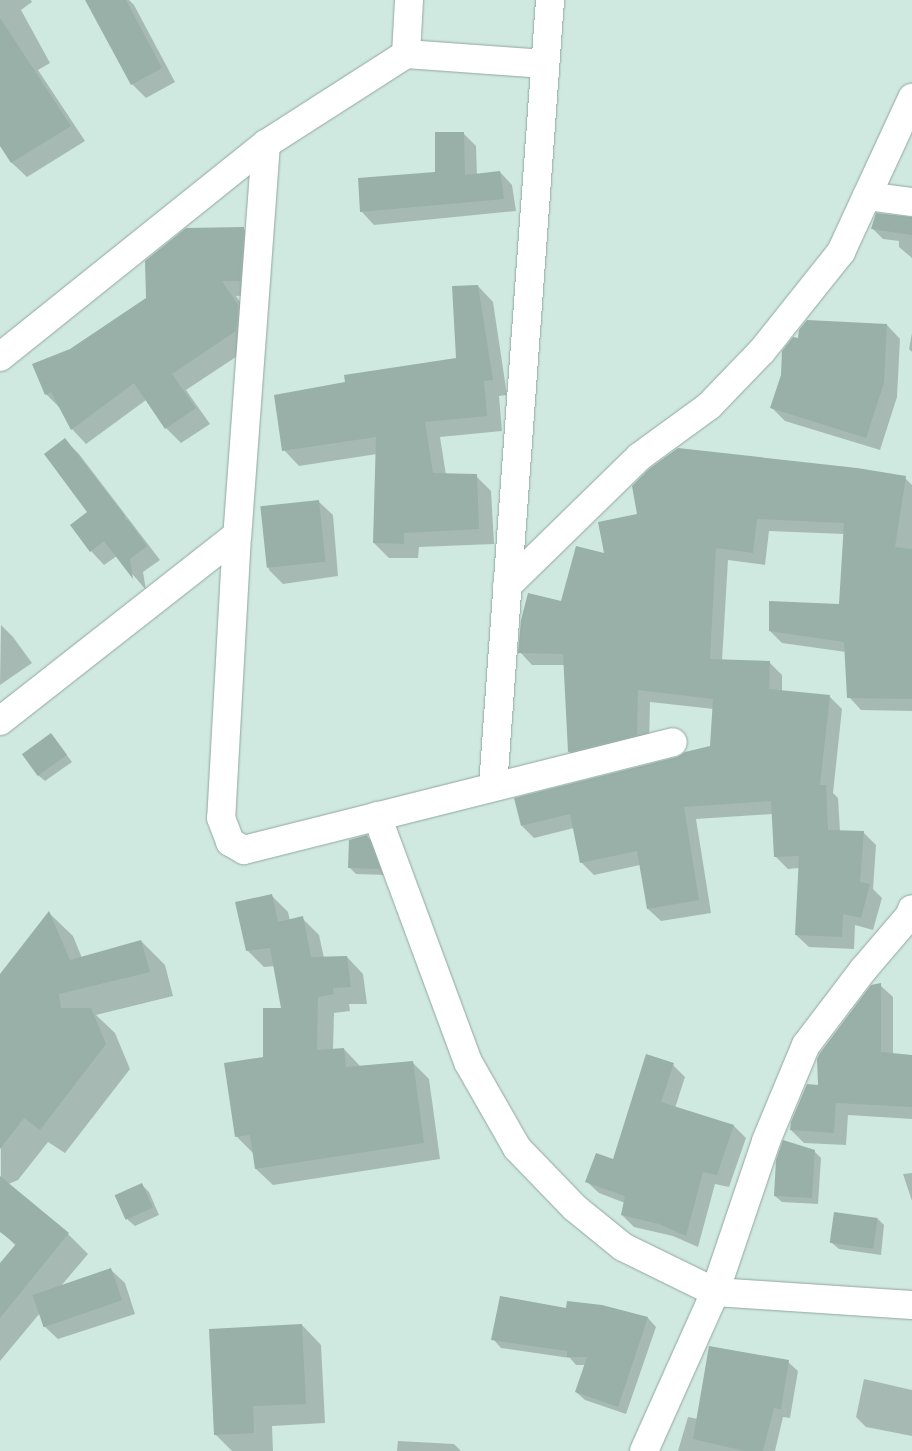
<!DOCTYPE html>
<html>
<head>
<meta charset="utf-8">
<style>
	body { margin:0 }
	#map { position:relative; width:912px; height:1451px; overflow:hidden; background:#d0e9e0; font-family:"Fira Sans Condensed",sans-serif }
	div>[style] { position:absolute }
	.shadow>* { inset:0; background:#0003 }
	.building>* { inset:0; background:#98b0a7; transform-origin:0 0 }
	.roads { filter:drop-shadow(0 0 1px #90a79f) drop-shadow(0 0 1px #90a79f) }
	.minor>* { height:28px; margin:-14px; padding:0 14px; transform-origin:14px; border-radius:14px; background:#fff }
	span { translate:-50% -50%; white-space:nowrap; text-align:center; line-height:1.15; -webkit-text-stroke:4.5px #ddf6ed; paint-order:stroke }
</style>
</head>
<body>
<div id="map">
	<div class="shadow">
		<i style="clip-path:polygon(0 0,31px 0,32px 2px,21px 10px,50px 63px,38px 70px,85px 141px,27px 177px,12px 163px,0 144px)"></i>
		<i style="clip-path:polygon(104px 0,129px 0,134px 5px,175px 82px,146px 98px,132px 84px,90px 7px)"></i>
		<i style="clip-path:polygon(463px 133px,476px 146px,477px 175px,500px 172px,512px 185px,516px 211px,374px 225px,362px 212px,436px 173px)"></i>
		<i style="clip-path:polygon(912px 217px,912px 258px,899px 247px,899px 241px,883px 239px,872px 228px)"></i>
		<i style="clip-path:polygon(244px 229px,259px 244px,255px 295px,236px 296px,253px 321px,251px 347px,186px 390px,210px 424px,181px 443px,166px 428px,146px 400px,86px 444px,72px 429px,61px 409px,46px 394px,70px 350px,147px 299px)"></i>
		<i style="clip-path:polygon(478px 286px,493px 302px,507px 395px,499px 396px,502px 431px,440px 437px,446px 475px,476px 476px,491px 491px,494px 544px,419px 547px,418px 558px,389px 558px,374px 543px,377px 454px,299px 466px,284px 450px,346px 384px,457px 359px)"></i>
		<i style="clip-path:polygon(887px 325px,900px 339px,897px 397px,880px 450px,785px 421px,771px 407px,800px 339px)"></i>
		<i style="clip-path:polygon(912px 333px,912px 352px,909px 349px)"></i>
		<i style="clip-path:polygon(65px 440px,79px 454px,160px 560px,143px 572px,146px 590px,117px 556px,104px 565px,91px 551px,89px 512px)"></i>
		<i style="clip-path:polygon(905px 478px,912px 485px,912px 711px,861px 710px,849px 697px,846px 652px,782px 643px,770px 631px,841px 605px,844px 534px,769px 531px,765px 565px,728px 560px,722px 661px,769px 662px,782px 675px,782px 691px,829px 696px,842px 709px,833px 793px,838px 798px,840px 831px,863px 832px,876px 845px,873px 889px,882px 898px,873px 930px,855px 925px,854px 949px,809px 947px,796px 935px,799px 868px,788px 869px,775px 856px,773px 814px,696px 819px,711px 913px,661px 921px,648px 909px,640px 865px,594px 875px,581px 862px,574px 828px,534px 838px,522px 826px,711px 747px,714px 709px,650px 702px,649px 747px,581px 764px,569px 752px,565px 665px,532px 665px,520px 652px,606px 555px)"></i>
		<i style="clip-path:polygon(319px 502px,333px 515px,338px 576px,283px 584px,269px 570px,262px 507px)"></i>
		<i style="clip-path:polygon(1px 625px,13px 637px,32px 663px,0 685px)"></i>
		<i style="clip-path:polygon(51px 734px,72px 762px,45px 781px,38px 775px)"></i>
		<i style="clip-path:polygon(367px 836px,374px 843px,386px 875px,356px 874px,349px 867px)"></i>
		<i style="clip-path:polygon(271px 895px,288px 912px,290px 921px,302px 918px,319px 935px,324px 958px,347px 957px,363px 974px,367px 1004px,349px 1004px,350px 1011px,334px 1013px,333px 1050px,344px 1049px,360px 1066px,412px 1062px,429px 1079px,440px 1159px,273px 1185px,256px 1169px,254px 1154px,237px 1137px,226px 1064px,264px 1058px,282px 1009px,275px 966px,264px 967px,247px 950px)"></i>
		<i style="clip-path:polygon(49px 913px,73px 936px,82px 958px,141px 941px,165px 965px,173px 996px,96px 1015px,115px 1033px,130px 1069px,65px 1153px,48px 1142px,18px 1180px,1px 1187px,0 976px)"></i>
		<i style="clip-path:polygon(880px 985px,893px 997px,893px 1054px,912px 1056px,912px 1119px,848px 1115px,846px 1145px,804px 1143px,791px 1130px)"></i>
		<i style="clip-path:polygon(673px 1065px,685px 1077px,675px 1108px,734px 1126px,746px 1138px,729px 1187px,715px 1184px,698px 1247px,673px 1236px,634px 1227px,622px 1215px,625px 1203px,599px 1193px,586px 1181px,614px 1160px)"></i>
		<i style="clip-path:polygon(814px 1151px,821px 1158px,818px 1204px,782px 1202px,775px 1196px)"></i>
		<i style="clip-path:polygon(912px 1173px,912px 1201px,903px 1174px)"></i>
		<i style="clip-path:polygon(142px 1185px,149px 1192px,159px 1215px,135px 1226px,128px 1220px,117px 1197px)"></i>
		<i style="clip-path:polygon(878px 1219px,884px 1225px,881px 1255px,839px 1249px,832px 1243px)"></i>
		<i style="clip-path:polygon(1px 1231px,68px 1234px,88px 1254px,61px 1286px,111px 1270px,125px 1283px,135px 1314px,58px 1339px,44px 1326px,40px 1313px,0 1361px,0 1265px,16px 1246px)"></i>
		<i style="clip-path:polygon(602px 1306px,648px 1318px,656px 1327px,626px 1414px,585px 1400px,576px 1392px,585px 1365px,576px 1365px,570px 1358px,501px 1348px,493px 1339px,567px 1310px)"></i>
		<i style="clip-path:polygon(302px 1325px,321px 1345px,325px 1423px,272px 1426px,273px 1451px,232px 1451px,215px 1434px)"></i>
		<i style="clip-path:polygon(788px 1362px,798px 1371px,790px 1418px,783px 1417px,775px 1451px,678px 1451px,688px 1417px,698px 1419px)"></i>
		<i style="clip-path:polygon(864px 1379px,912px 1390px,912px 1436px,866px 1427px,856px 1417px)"></i>
		<i style="clip-path:polygon(398px 1441px,454px 1444px,461px 1451px,397px 1451px)"></i>
	</div>
	<div class="building">
		<i style="clip-path:polygon(85px 0,126px 0,162px 68px,131px 85px)"></i>
		<i style="clip-path:polygon(0 18px,71px 126px,11px 163px,0 146px)"></i>
		<i style="clip-path:polygon(435px 132px,464px 132px,465px 175px,500px 171px,504px 199px,360px 212px,358px 178px,435px 172px)"></i>
		<i style="clip-path:polygon(876px 213px,912px 217px,912px 235px,871px 229px)"></i>
		<i style="clip-path:polygon(244px 227px,240px 281px,222px 281px,238px 305px,236px 331px,172px 374px,196px 408px,165px 429px,134px 383px,71px 430px,51px 392px,45px 395px,32px 364px,70px 349px,146px 298px,145px 261px,186px 228px)"></i>
		<i style="clip-path:polygon(478px 285px,493px 380px,484px 381px,487px 416px,425px 422px,433px 473px,477px 474px,479px 529px,404px 533px,404px 544px,373px 543px,376px 437px,282px 451px,274px 395px,345px 382px,344px 375px,456px 358px,452px 286px)"></i>
		<i style="clip-path:polygon(807px 320px,887px 324px,884px 383px,866px 438px,770px 408px,781px 375px,782px 351px,793px 337px,798px 338px,799px 330px)"></i>
		<i style="clip-path:polygon(65px 438px,125px 516px,125px 520px,128px 520px,147px 546px,130px 559px,133px 579px,104px 541px,90px 552px,70px 525px,87px 512px,44px 454px)"></i>
		<i style="clip-path:polygon(678px 448px,857px 468px,906px 476px,895px 547px,912px 549px,912px 699px,847px 698px,844px 642px,769px 631px,769px 601px,839px 604px,844px 523px,757px 519px,753px 553px,716px 548px,710px 659px,770px 661px,769px 689px,830px 695px,820px 785px,826px 785px,828px 830px,864px 831px,860px 882px,870px 884px,861px 918px,843px 914px,842px 937px,795px 935px,799px 856px,774px 857px,771px 801px,684px 807px,699px 900px,647px 909px,637px 851px,580px 863px,570px 814px,521px 826px,514px 798px,677px 757px,685px 752px,710px 746px,713px 699px,638px 690px,637px 735px,568px 752px,563px 654px,518px 653px,521px 620px,528px 593px,561px 601px,576px 546px,604px 553px,598px 522px,637px 514px,632px 486px,649px 469px)"></i>
		<i style="left:319px;top:500px;width:62px;height:59px;rotate:84deg"></i>
		<i style="left:51px;top:733px;width:27px;height:36px;rotate:54deg"></i>
		<i style="clip-path:polygon(367px 835px,380px 869px,348px 868px,349px 840px)"></i>
		<i style="clip-path:polygon(272px 894px,278px 922px,303px 916px,311px 957px,347px 956px,351px 987px,333px 988px,334px 994px,318px 997px,317px 1050px,344px 1048px,346px 1067px,413px 1061px,424px 1143px,255px 1169px,250px 1135px,235px 1137px,224px 1063px,263px 1057px,263px 1008px,281px 1008px,270px 948px,246px 951px,235px 902px)"></i>
		<i style="clip-path:polygon(49px 911px,70px 960px,141px 940px,150px 972px,59px 994px,61px 1008px,91px 1008px,106px 1044px,40px 1130px,24px 1118px,0 1149px,0 974px)"></i>
		<i style="clip-path:polygon(881px 983px,881px 1052px,912px 1055px,912px 1107px,836px 1103px,834px 1133px,790px 1130px,791px 1122px,807px 1084px,818px 1085px,817px 1059px,820px 1053px,871px 985px)"></i>
		<i style="clip-path:polygon(646px 1054px,674px 1063px,661px 1102px,734px 1125px,717px 1175px,703px 1172px,686px 1236px,659px 1224px,621px 1215px,625px 1196px,585px 1182px,596px 1153px,613px 1159px)"></i>
		<i style="clip-path:polygon(783px 1140px,815px 1150px,812px 1198px,774px 1196px,776px 1160px)"></i>
		<i style="clip-path:polygon(0 1176px,69px 1233px,0 1318px,0 1263px,16px 1244px,0 1232px)"></i>
		<i style="left:142px;top:1183px;width:27px;height:30px;rotate:66deg"></i>
		<i style="left:834px;top:1212px;width:44px;height:31px;rotate:8deg"></i>
		<i style="left:111px;top:1268px;width:34px;height:83px;rotate:71deg"></i>
		<i style="clip-path:polygon(500px 1296px,566px 1308px,567px 1301px,602px 1305px,648px 1317px,618px 1407px,575px 1392px,587px 1357px,567px 1357px,567px 1351px,491px 1340px)"></i>
		<i style="clip-path:polygon(302px 1324px,306px 1404px,253px 1406px,254px 1433px,214px 1435px,209px 1329px)"></i>
		<i style="clip-path:polygon(709px 1346px,789px 1360px,781px 1409px,774px 1408px,763px 1451px,744px 1451px,693px 1439px)"></i>
	</div>
	<div class="roads">
		<div class="minor">
			<i style="left:406px;top:54px;width:54px;rotate:-86.8deg"></i>
			<i style="left:266px;top:144px;width:392px;rotate:94.2deg"></i>
			<i style="left:237px;top:535px;width:283px;rotate:93.2deg"></i>
			<i style="left:221px;top:818px;width:26px;rotate:69deg"></i>
			<i style="left:230px;top:842px;width:16px;rotate:30deg"></i>
			<i style="left:244px;top:850px;width:442px;rotate:-14.1deg"></i>
			<i style="left:867px;top:196px;width:45px;rotate:7.6deg"></i>
			<i style="left:0;top:357px;width:341px;rotate:-38.7deg"></i>
			<i style="left:266px;top:144px;width:166px;rotate:-32.7deg"></i>
			<i style="left:406px;top:54px;width:139px;rotate:4.1deg"></i>
			<i style="left:507px;top:586px;width:185px;rotate:-44.3deg"></i>
			<i style="left:639px;top:457px;width:87px;rotate:-36.1deg"></i>
			<i style="left:709px;top:406px;width:76px;rotate:-46.1deg"></i>
			<i style="left:762px;top:351px;width:127px;rotate:-51.4deg"></i>
			<i style="left:841px;top:252px;width:170px;rotate:-65.2deg"></i>
			<i style="left:0;top:721px;width:301px;rotate:-38.1deg"></i>
			<i style="left:493px;top:786px;width:788px;rotate:-85.85deg"></i>
			<i style="left:377px;top:816px;width:262px;rotate:69.7deg"></i>
			<i style="left:468px;top:1062px;width:99px;rotate:60.3deg"></i>
			<i style="left:517px;top:1148px;width:83px;rotate:46deg"></i>
			<i style="left:575px;top:1208px;width:62px;rotate:39.1deg"></i>
			<i style="left:623px;top:1247px;width:102px;rotate:26.1deg"></i>
			<i style="left:715px;top:1292px;width:197px;rotate:3.8deg"></i>
			<i style="left:644px;top:1451px;width:174px;rotate:-65.9deg"></i>
			<i style="left:715px;top:1292px;width:159px;rotate:-71.3deg"></i>
			<i style="left:766px;top:1141px;width:104px;rotate:-67.4deg"></i>
			<i style="left:806px;top:1045px;width:94px;rotate:-52.8deg"></i>
			<i style="left:863px;top:970px;width:72px;rotate:-49.5deg"></i>
			<i style="left:910px;top:915px;width:6px;rotate:-72deg"></i>
		</div>
	</div>
</div>
</body>
</html>
